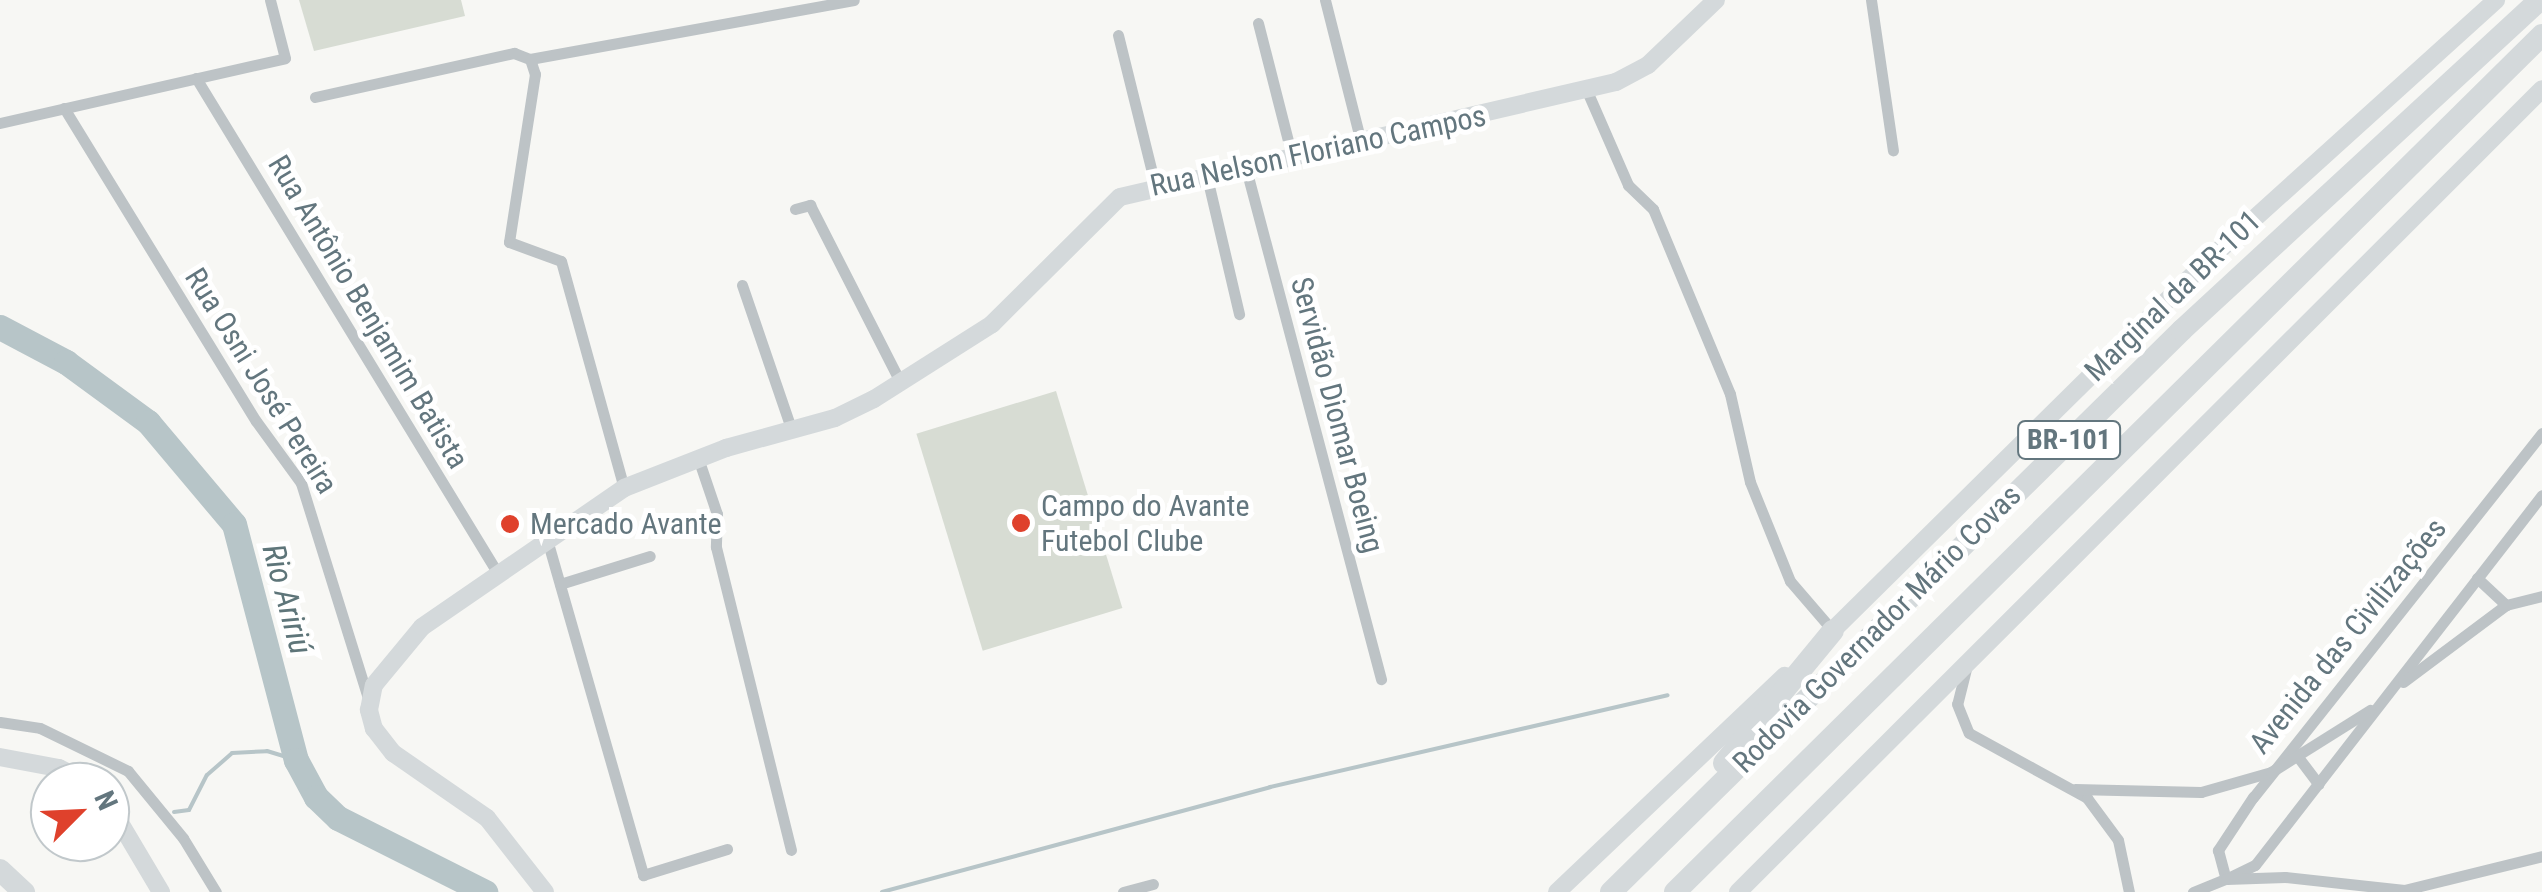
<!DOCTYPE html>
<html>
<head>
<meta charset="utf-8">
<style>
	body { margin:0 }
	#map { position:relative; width:2542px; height:892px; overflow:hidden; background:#f7f7f4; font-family:"Roboto Condensed",sans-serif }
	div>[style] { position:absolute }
	.green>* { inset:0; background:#d7dcd3; transform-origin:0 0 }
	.stream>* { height:4px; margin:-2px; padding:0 2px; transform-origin:2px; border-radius:2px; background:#b7c5c8 }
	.river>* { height:25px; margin:-12.5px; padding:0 12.5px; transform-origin:12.5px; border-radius:12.5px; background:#b7c5c8 }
	.street>* { height:11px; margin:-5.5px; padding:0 5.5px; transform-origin:5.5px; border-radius:5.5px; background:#bdc3c6 }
	.secondary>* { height:18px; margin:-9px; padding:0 9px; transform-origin:9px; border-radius:9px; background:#d4d9db }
	.primary>* { height:18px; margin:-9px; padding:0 9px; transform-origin:9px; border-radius:9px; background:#d4d9db }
	.highway>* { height:22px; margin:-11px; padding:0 11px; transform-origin:11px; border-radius:11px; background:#d4d9db }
	.dots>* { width:28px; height:28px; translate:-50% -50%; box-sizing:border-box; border:5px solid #fff; border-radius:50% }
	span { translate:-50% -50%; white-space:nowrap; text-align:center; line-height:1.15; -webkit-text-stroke:10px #fff; paint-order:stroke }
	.shield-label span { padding:2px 8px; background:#fff; border:2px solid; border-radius:8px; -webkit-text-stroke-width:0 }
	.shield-label { font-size:28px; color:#63767e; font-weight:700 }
	.street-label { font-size:30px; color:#63767e }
	.poi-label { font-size:30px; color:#63767e }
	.left { translate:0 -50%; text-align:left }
	.water-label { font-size:32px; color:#5e7579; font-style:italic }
	.north { position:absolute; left:30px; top:762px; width:100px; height:100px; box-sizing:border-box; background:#fff; border:2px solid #c1c8cb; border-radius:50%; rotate:66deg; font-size:28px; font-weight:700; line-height:40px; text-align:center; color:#63767e }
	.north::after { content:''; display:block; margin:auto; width:35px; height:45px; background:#df412c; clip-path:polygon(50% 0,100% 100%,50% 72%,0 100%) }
</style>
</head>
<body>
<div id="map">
	<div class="green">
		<i style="clip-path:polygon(299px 0,461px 0,465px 16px,314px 51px)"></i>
		<i style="left:1056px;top:391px;width:227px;height:146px;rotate:73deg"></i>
	</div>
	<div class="stream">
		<i style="left:174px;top:812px;width:15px;rotate:-8deg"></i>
		<i style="left:189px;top:810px;width:39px;rotate:-63deg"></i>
		<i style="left:207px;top:775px;width:33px;rotate:-41deg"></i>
		<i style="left:232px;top:753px;width:35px;rotate:-3deg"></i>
		<i style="left:267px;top:751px;width:30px;rotate:17deg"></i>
		<i style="left:882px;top:892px;width:402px;rotate:-15.1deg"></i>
		<i style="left:1270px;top:787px;width:408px;rotate:-13deg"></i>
	</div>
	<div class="river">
		<i style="left:0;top:327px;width:75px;rotate:27.9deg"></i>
		<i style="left:66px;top:362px;width:102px;rotate:36.2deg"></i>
		<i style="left:148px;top:422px;width:133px;rotate:49.9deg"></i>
		<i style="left:234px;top:524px;width:244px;rotate:75.3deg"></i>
		<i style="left:296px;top:760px;width:42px;rotate:61.6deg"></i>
		<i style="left:316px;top:797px;width:30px;rotate:44deg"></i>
		<i style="left:338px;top:818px;width:165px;rotate:26.7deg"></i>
	</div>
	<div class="street">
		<i style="left:1325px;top:0;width:146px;rotate:75.8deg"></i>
		<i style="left:1871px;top:0;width:152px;rotate:81.7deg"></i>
		<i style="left:1258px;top:23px;width:137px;rotate:75.7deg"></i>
		<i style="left:1118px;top:35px;width:154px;rotate:76.1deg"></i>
		<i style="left:530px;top:59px;width:329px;rotate:-10.3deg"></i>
		<i style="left:196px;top:78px;width:578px;rotate:58.65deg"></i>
		<i style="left:1587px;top:91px;width:103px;rotate:66.4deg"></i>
		<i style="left:1628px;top:185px;width:35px;rotate:44deg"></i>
		<i style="left:1653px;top:209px;width:200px;rotate:67.4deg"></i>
		<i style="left:1730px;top:394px;width:90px;rotate:77.2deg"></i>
		<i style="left:1750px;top:482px;width:107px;rotate:68deg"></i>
		<i style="left:1790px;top:581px;width:66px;rotate:49.3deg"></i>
		<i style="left:315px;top:97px;width:204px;rotate:-12.5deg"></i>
		<i style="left:514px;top:53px;width:17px;rotate:21deg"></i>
		<i style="left:530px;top:59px;width:16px;rotate:72deg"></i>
		<i style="left:535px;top:74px;width:170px;rotate:98.8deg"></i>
		<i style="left:509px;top:242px;width:55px;rotate:20.1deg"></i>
		<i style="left:561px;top:261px;width:236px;rotate:74.5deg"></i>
		<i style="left:64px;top:108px;width:367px;rotate:58.5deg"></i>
		<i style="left:256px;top:421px;width:77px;rotate:54deg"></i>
		<i style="left:301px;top:483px;width:228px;rotate:72.7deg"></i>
		<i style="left:0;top:123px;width:292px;rotate:-12.8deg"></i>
		<i style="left:285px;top:58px;width:60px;rotate:-104.5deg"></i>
		<i style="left:1245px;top:165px;width:532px;rotate:75.18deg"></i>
		<i style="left:1206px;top:173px;width:145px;rotate:76.8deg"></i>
		<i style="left:795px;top:209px;width:16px;rotate:-15deg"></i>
		<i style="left:810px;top:205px;width:199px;rotate:63deg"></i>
		<i style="left:742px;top:285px;width:154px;rotate:71.1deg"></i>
		<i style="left:2542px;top:433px;width:465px;rotate:128.4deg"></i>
		<i style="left:2253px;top:797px;width:64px;rotate:123.4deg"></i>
		<i style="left:2218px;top:850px;width:30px;rotate:75deg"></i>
		<i style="left:2226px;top:879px;width:32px;rotate:-26deg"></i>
		<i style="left:2255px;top:865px;width:468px;rotate:-52.2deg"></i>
		<i style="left:698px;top:458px;width:59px;rotate:71.3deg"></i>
		<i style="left:717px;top:514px;width:33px;rotate:92deg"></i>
		<i style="left:716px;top:547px;width:312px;rotate:76.1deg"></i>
		<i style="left:546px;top:536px;width:353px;rotate:74deg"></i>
		<i style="left:643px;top:875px;width:88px;rotate:-17.2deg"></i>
		<i style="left:2477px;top:578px;width:40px;rotate:43deg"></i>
		<i style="left:2506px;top:605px;width:37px;rotate:-14deg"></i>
		<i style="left:560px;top:584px;width:94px;rotate:-17.3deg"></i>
		<i style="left:1966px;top:669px;width:36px;rotate:104deg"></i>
		<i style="left:1957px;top:704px;width:31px;rotate:68deg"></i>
		<i style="left:1969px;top:733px;width:135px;rotate:28.8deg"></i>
		<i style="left:2087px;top:798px;width:52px;rotate:53.6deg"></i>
		<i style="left:2118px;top:840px;width:53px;rotate:78.1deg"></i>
		<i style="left:2403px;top:682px;width:129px;rotate:-36.8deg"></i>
		<i style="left:0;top:722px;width:40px;rotate:8.5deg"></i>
		<i style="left:40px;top:728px;width:98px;rotate:26deg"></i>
		<i style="left:128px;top:771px;width:87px;rotate:50.6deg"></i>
		<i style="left:183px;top:838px;width:63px;rotate:58.6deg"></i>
		<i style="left:2298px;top:757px;width:34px;rotate:53deg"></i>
		<i style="left:2075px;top:789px;width:126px;rotate:1.4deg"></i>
		<i style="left:2201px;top:792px;width:73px;rotate:-15.9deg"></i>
		<i style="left:2271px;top:772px;width:117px;rotate:-32.1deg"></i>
		<i style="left:1123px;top:892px;width:31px;rotate:-15deg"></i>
		<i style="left:2193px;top:892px;width:35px;rotate:-22deg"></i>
		<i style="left:2226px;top:879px;width:59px;rotate:-1.9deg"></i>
		<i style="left:2285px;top:877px;width:120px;rotate:6.2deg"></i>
		<i style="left:2404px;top:890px;width:142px;rotate:-13.8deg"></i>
	</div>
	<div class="secondary">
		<i style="left:0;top:757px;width:60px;rotate:10.6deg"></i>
		<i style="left:59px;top:768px;width:31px;rotate:27deg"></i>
		<i style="left:110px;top:806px;width:100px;rotate:59.3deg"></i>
		<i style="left:545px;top:892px;width:94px;rotate:-128.1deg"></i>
		<i style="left:487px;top:818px;width:114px;rotate:-145.3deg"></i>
		<i style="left:393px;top:753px;width:31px;rotate:-128deg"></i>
		<i style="left:374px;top:729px;width:20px;rotate:-105deg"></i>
		<i style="left:369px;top:710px;width:25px;rotate:-79deg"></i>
		<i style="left:374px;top:685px;width:75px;rotate:-50.4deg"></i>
		<i style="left:422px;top:627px;width:245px;rotate:-34.5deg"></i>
		<i style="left:624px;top:488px;width:110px;rotate:-21.4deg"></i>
		<i style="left:726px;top:448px;width:113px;rotate:-15.4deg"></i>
		<i style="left:835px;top:418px;width:43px;rotate:-26deg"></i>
		<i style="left:874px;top:399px;width:140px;rotate:-32.4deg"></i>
		<i style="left:992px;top:324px;width:180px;rotate:-44.8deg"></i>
		<i style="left:1120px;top:197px;width:509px;rotate:-13.05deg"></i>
		<i style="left:1616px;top:82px;width:36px;rotate:-28deg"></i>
		<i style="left:1648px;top:65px;width:94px;rotate:-43.7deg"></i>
	</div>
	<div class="primary">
		<i style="left:1826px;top:637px;width:530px;rotate:-44.62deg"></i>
		<i style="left:2203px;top:265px;width:395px;rotate:-42.1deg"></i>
		<i style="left:1557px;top:892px;width:314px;rotate:-43.5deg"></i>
		<i style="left:1738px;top:892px;width:1136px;rotate:-44.96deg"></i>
	</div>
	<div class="highway">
		<i style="left:1724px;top:763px;width:171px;rotate:-50.5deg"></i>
		<i style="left:0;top:870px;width:33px;rotate:43deg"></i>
		<i style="left:1611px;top:892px;width:801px;rotate:-44.54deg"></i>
		<i style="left:2182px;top:330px;width:487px;rotate:-42.7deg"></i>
		<i style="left:1675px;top:892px;width:1219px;rotate:-44.67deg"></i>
	</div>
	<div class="dots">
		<i style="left:1021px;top:523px;background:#df412c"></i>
		<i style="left:510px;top:524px;background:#df412c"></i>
	</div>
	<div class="shield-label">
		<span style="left:2069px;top:440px">BR-101</span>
	</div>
	<div class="street-label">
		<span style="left:1318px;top:151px;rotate:-12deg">Rua Nelson Floriano Campos</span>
		<span style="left:2173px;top:296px;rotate:-44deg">Marginal da BR-101</span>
		<span style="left:368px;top:312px;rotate:59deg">Rua Antônio Benjamim Batista</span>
		<span style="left:261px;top:381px;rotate:58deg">Rua Osni José Pereira</span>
		<span style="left:1337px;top:415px;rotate:75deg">Servidão Diomar Boeing</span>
		<span style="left:1877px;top:629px;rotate:-45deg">Rodovia Governador Mário Covas</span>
		<span style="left:2348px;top:636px;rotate:-51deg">Avenida das Civilizações</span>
	</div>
	<div class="poi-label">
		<span class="left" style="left:1041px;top:523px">Campo do Avante<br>Futebol Clube</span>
		<span class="left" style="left:530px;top:524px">Mercado Avante</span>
	</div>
	<div class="water-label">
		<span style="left:287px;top:599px;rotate:75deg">Rio Aririú</span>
	</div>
	<div class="north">N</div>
</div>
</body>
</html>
